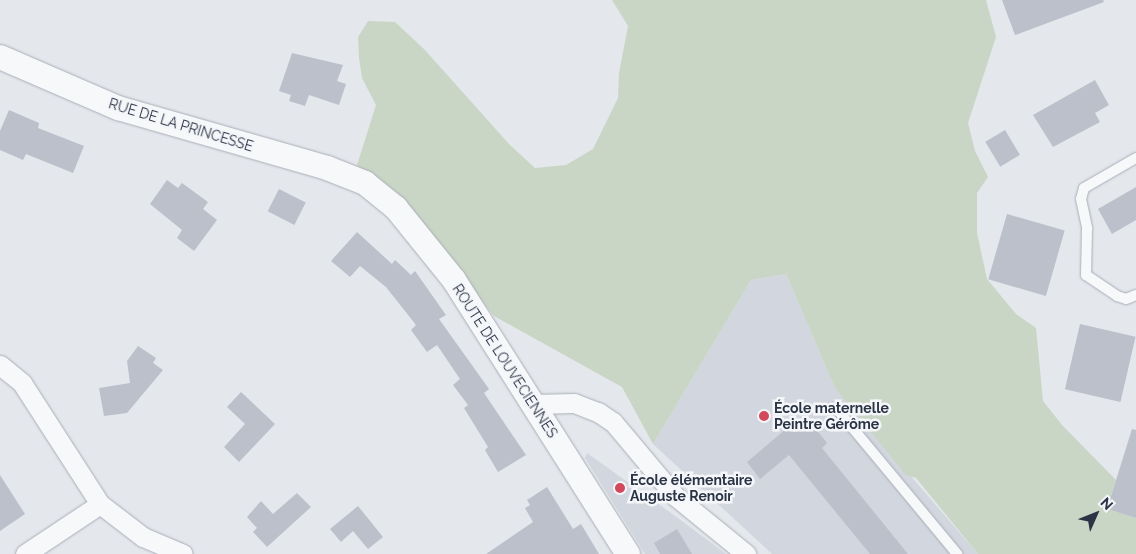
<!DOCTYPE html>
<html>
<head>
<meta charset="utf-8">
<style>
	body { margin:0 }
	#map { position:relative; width:1136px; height:554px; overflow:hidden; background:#e4e7ec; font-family:Raleway,sans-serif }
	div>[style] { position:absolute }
	.built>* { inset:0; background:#d2d6de }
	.green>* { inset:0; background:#c9d6c5 }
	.building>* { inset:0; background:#bbc0ca; transform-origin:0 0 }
	.roads { filter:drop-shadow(0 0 1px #a9aeb7) drop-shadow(0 0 1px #a9aeb7) }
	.service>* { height:10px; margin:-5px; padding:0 5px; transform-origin:5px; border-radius:5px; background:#f7f8fa }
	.minor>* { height:19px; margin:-9.5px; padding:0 9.5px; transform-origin:9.5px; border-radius:9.5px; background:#f7f8fa }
	.tertiary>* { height:24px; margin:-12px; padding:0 12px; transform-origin:12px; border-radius:12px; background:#f7f8fa }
	.dots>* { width:14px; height:14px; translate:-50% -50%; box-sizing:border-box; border:2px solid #f4f6f9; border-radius:50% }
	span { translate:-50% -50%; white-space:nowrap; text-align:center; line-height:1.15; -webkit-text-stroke:5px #f4f6f9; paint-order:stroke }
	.street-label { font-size:14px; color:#2b3445 }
	.poi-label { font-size:14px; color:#2b3445; font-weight:700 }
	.left { translate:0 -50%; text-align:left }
	.north { position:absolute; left:1071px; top:489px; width:50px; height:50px; -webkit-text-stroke:4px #f4f6f9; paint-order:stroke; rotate:46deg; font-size:14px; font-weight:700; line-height:20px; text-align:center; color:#2b3445 }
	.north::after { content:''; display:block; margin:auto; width:18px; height:22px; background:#2b3445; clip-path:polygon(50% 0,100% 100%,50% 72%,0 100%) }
</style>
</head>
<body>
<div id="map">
	<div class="built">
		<i style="clip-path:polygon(786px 274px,835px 388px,978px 554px,772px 554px,653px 444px,751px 280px)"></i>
		<i style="clip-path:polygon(587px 453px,678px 518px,726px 554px,645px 554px,585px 458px)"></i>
	</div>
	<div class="green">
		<i style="clip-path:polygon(612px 0,986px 0,996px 37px,968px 123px,975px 151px,988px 177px,977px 193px,977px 233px,987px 279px,1016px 314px,1036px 328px,1043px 401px,1062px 425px,1116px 480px,1107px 509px,1136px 518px,1136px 554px,978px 554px,916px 478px,906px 475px,835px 388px,786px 274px,751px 280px,653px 444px,622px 387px,494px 316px,400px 199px,357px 165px,376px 105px,362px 78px,359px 58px,358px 37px,368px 21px,395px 22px,424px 49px,509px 144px,535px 168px,566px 165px,593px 149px,618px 98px,619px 73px,628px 26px)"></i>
	</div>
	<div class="building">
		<i style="clip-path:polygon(1002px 0,1103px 0,1104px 2px,1015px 35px)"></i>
		<i style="clip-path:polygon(292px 53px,343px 65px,337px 81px,346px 84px,339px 105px,309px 95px,305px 106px,289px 101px,291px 95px,279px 91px)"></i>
		<i style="clip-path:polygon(1095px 80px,1109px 105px,1095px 113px,1100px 122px,1053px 147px,1033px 115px)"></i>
		<i style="clip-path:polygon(9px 110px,39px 123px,38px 128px,84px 146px,73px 173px,26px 154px,23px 160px,0 150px,0 131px)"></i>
		<i style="left:1005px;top:130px;width:29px;height:23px;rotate:59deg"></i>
		<i style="clip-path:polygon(167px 180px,178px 188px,182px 183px,208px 202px,203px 209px,217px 220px,194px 251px,177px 238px,182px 230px,150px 204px)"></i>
		<i style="clip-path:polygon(1136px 187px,1136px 220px,1112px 234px,1098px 209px)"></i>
		<i style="left:279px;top:189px;width:30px;height:25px;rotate:27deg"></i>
		<i style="left:1007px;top:214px;width:60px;height:68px;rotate:16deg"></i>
		<i style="clip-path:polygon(357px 232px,392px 264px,395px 260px,411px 275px,415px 271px,446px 315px,439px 319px,489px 389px,484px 393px,526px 455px,498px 472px,485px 450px,488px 447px,464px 408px,468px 405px,453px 385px,460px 379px,437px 345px,427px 352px,411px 330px,416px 325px,386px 287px,360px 266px,350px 277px,331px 261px)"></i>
		<i style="left:1080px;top:324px;width:57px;height:67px;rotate:13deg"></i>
		<i style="clip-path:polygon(138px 346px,156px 358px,153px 363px,163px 370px,127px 413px,104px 416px,99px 388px,130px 383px,127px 361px)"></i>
		<i style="clip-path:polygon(241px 392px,275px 424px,239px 462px,224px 447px,245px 424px,227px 407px)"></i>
		<i style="clip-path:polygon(798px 419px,806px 427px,811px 423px,827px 443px,822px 448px,908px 554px,870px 554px,789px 455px,760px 479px,747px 462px)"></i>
		<i style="clip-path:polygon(1132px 429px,1136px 430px,1136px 518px,1107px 509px)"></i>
		<i style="clip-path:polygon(0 475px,25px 514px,0 531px)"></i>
		<i style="clip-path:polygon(547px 487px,573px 529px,581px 524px,599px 554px,486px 554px,533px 522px,525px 508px,530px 505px,527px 500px)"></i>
		<i style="clip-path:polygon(297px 493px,311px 507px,267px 547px,253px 532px,257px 528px,247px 517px,261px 501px,273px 514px)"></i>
		<i style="clip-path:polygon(358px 506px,383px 537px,368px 549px,353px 531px,341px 542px,330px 529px)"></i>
		<i style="clip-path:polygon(677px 529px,692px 554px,660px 554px,654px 543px)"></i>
	</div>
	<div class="roads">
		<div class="service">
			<i style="left:1136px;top:158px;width:60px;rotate:150deg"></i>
			<i style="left:1084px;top:188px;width:11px;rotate:105deg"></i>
			<i style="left:1081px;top:199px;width:30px;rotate:78deg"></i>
			<i style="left:1087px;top:228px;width:47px;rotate:91.2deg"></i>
			<i style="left:1086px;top:275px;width:37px;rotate:34deg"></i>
			<i style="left:1117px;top:296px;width:9px;rotate:18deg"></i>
			<i style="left:1126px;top:299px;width:11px;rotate:-22deg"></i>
			<i style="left:836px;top:408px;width:190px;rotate:50.3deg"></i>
		</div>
		<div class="minor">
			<i style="left:0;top:365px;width:28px;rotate:39deg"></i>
			<i style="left:22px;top:383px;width:144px;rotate:57.2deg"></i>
			<i style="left:100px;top:504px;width:54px;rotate:37.5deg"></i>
			<i style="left:143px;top:537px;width:43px;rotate:23deg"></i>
			<i style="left:533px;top:404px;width:41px;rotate:-1.4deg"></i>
			<i style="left:574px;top:403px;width:26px;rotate:21deg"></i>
			<i style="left:598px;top:412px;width:18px;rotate:34deg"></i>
			<i style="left:613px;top:422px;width:97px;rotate:50deg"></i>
			<i style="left:675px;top:496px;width:92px;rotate:39.2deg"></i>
			<i style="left:25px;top:554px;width:90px;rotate:-33.7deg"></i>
		</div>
		<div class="tertiary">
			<i style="left:0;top:57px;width:129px;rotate:23.4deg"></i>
			<i style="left:118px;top:108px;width:217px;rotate:16deg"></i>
			<i style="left:327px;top:168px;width:41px;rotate:21.5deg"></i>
			<i style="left:365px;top:183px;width:40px;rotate:39deg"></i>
			<i style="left:396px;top:208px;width:92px;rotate:51.1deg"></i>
			<i style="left:454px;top:280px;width:325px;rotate:57.6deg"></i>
		</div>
	</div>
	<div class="dots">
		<i style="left:764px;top:416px;background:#d1495b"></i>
		<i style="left:620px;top:488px;background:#d1495b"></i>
	</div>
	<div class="street-label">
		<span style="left:181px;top:125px;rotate:17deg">RUE DE LA PRINCESSE</span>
		<span style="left:505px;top:361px;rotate:57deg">ROUTE DE LOUVECIENNES</span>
	</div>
	<div class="poi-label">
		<span class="left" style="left:774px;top:416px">École maternelle<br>Peintre Gérôme</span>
		<span class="left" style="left:630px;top:488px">École élémentaire<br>Auguste Renoir</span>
	</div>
	<div class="north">N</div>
</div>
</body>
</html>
